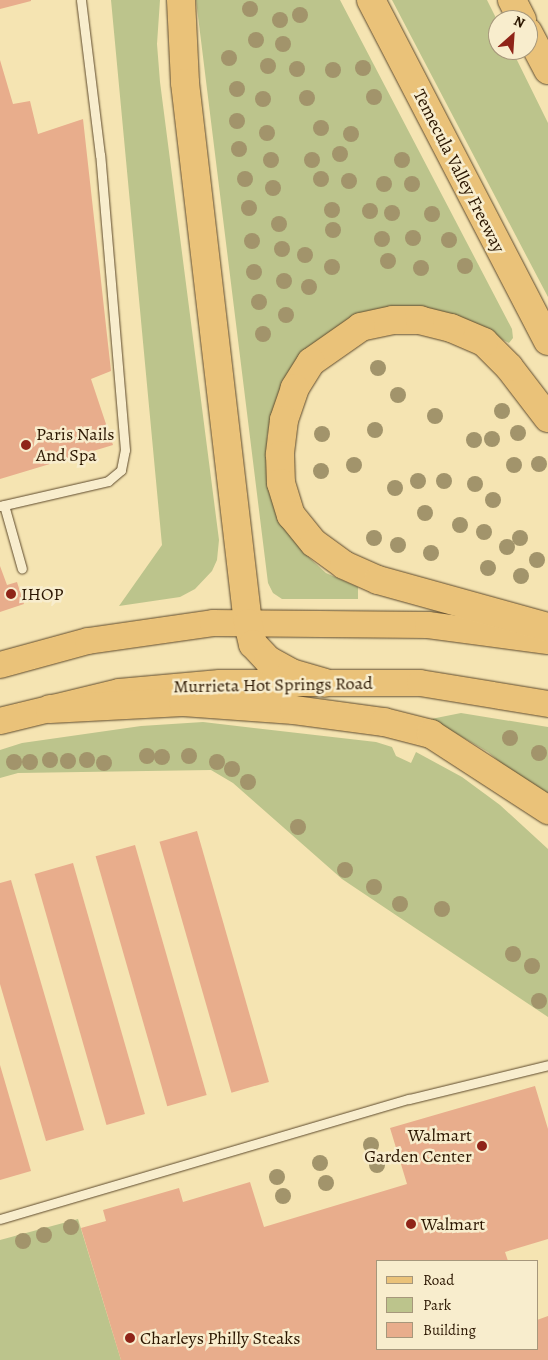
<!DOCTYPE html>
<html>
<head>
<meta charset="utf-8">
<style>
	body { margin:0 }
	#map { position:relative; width:548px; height:1360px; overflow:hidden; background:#f5e4b2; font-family:Alegreya,serif }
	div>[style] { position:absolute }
	.green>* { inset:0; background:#bcc48c }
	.building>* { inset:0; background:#e8ad8c; transform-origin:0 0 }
	.roads { filter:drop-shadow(0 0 1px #5e4a2c) drop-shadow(0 0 1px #5e4a2c) }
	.service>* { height:9px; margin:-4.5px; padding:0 4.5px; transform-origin:4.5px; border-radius:4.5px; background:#f8edcd }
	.primary>* { height:26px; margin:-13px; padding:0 13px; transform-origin:13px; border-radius:13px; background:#eac279 }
	.motorway>* { height:28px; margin:-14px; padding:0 14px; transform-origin:14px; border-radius:14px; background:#eac279 }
	.trees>* { width:16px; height:16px; margin:-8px; border-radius:50%; background:#a2946b }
	.dots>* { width:14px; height:14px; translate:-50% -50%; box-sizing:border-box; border:2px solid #f8edcd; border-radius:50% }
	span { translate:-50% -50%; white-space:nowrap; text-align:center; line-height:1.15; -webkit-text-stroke:5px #f8edcd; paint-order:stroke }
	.street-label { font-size:18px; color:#2b1600 }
	.poi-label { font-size:18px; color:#2b1600 }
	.left { translate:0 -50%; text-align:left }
	.right { translate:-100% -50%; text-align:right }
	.legend { position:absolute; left:376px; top:1260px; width:162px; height:90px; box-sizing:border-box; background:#f8edcd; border:1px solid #a6977b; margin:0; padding:6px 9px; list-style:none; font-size:15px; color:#2b1600 }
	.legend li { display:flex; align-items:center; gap:10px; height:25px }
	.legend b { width:25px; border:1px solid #a6977b }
	.north { position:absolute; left:488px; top:10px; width:50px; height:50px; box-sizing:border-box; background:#f8edcd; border:1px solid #a6977b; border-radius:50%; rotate:26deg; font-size:14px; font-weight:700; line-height:20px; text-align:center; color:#2b1600 }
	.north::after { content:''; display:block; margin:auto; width:18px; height:22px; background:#8f2418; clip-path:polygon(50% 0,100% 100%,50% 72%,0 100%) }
</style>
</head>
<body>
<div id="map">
	<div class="green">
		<i style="clip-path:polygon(111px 0,160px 0,157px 44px,160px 82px,219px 540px,217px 560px,212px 571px,195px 589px,180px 597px,119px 606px,162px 545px)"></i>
		<i style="clip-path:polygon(196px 0,340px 0,512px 329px,513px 338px,509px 343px,452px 314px,424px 308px,390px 308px,272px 413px,267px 437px,267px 460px,278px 513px,304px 553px,326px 573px,358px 587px,358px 599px,282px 599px,273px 593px,268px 583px)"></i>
		<i style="clip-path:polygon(392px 0,487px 0,498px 22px,498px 50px,512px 50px,548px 123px,548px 297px)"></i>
		<i style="clip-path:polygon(461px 713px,548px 727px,548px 803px,488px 752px,431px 719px)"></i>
		<i style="clip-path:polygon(203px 722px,376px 742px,392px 747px,396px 756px,411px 763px,416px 752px,462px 777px,500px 805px,548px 849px,548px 1017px,342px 879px,233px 783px,211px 770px,18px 773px,0 778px,0 750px,22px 743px,141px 726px)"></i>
		<i style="clip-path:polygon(78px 1219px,121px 1360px,0 1360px,0 1240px)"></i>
	</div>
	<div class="building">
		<i style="clip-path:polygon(0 0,31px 0,31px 1px,0 9px)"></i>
		<i style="clip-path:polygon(0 60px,13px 104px,30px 101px,38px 134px,83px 119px,111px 371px,91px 379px,113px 445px,0 479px)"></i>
		<i style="clip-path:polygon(0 566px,7px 585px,17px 582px,24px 604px,0 612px)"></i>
		<i style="left:197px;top:831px;width:261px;height:39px;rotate:74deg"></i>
		<i style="left:135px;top:845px;width:260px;height:41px;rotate:74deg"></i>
		<i style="left:73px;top:863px;width:261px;height:40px;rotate:74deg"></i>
		<i style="clip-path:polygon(11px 880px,84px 1130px,46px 1141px,0 984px,0 883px)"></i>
		<i style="clip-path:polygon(0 1065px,31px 1171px,0 1180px)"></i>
		<i style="clip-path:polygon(535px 1086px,548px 1129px,548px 1239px,505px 1252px,508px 1261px,377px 1261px,377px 1349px,537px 1349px,537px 1320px,548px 1316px,548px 1360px,121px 1360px,81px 1228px,106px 1221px,103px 1210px,179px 1188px,183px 1202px,250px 1182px,264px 1227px,407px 1184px,390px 1128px)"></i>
	</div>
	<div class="roads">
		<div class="service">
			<i style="left:4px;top:505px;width:66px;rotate:74.3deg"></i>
			<i style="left:0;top:506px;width:111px;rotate:-13deg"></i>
			<i style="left:108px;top:481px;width:17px;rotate:-40deg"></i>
			<i style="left:121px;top:470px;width:20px;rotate:-79deg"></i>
			<i style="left:125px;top:450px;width:296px;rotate:-94.8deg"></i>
			<i style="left:100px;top:155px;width:156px;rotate:-97deg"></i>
			<i style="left:0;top:1219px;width:426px;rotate:-16.4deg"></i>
			<i style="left:409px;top:1099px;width:143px;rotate:-13.7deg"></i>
		</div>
		<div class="primary">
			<i style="left:0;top:665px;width:91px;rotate:-15.3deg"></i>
			<i style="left:88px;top:641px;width:126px;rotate:-8.2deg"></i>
			<i style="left:213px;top:623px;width:215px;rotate:0.5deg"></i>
			<i style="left:428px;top:625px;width:121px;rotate:7.6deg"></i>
			<i style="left:0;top:721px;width:122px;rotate:-13.7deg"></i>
			<i style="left:119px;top:692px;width:101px;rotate:-5.1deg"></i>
			<i style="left:220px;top:683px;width:200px"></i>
			<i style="left:420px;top:683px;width:130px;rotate:9.3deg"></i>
		</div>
		<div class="motorway">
			<i style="left:181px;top:0;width:83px;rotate:87.2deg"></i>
			<i style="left:185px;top:83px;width:544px;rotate:83.35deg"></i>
			<i style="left:248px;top:623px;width:22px;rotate:77deg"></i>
			<i style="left:253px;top:644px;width:22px;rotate:47deg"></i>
			<i style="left:268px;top:660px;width:26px;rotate:29deg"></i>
			<i style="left:291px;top:673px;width:35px;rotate:16deg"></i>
			<i style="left:371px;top:0;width:384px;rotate:62.6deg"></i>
			<i style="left:512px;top:0;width:22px;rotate:63deg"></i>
			<i style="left:528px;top:32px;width:43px;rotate:62.2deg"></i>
			<i style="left:548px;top:418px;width:64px;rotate:-127.4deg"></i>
			<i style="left:509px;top:367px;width:35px;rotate:-135deg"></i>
			<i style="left:484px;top:342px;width:36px;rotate:-157deg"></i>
			<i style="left:451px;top:328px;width:32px;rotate:-166deg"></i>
			<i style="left:420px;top:320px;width:27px;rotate:180deg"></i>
			<i style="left:393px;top:320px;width:33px;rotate:168deg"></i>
			<i style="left:361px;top:327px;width:61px;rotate:145deg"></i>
			<i style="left:311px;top:362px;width:31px;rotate:122deg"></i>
			<i style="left:295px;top:388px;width:34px;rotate:109deg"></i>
			<i style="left:284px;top:420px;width:35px;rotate:97deg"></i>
			<i style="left:280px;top:455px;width:28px;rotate:88deg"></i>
			<i style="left:281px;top:483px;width:34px;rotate:73deg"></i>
			<i style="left:291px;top:515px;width:36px;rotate:51deg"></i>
			<i style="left:314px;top:543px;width:37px;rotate:36deg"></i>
			<i style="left:344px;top:565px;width:37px;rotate:24deg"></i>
			<i style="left:378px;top:580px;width:176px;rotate:15.5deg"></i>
			<i style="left:50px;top:709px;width:133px;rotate:-3deg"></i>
			<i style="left:183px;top:702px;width:111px;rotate:4.1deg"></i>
			<i style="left:294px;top:710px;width:91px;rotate:7.6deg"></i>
			<i style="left:384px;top:722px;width:49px;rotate:14.3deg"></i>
			<i style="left:431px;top:734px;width:140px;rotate:33deg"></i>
		</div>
	</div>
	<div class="trees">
		<i style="left:250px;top:9px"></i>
		<i style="left:300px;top:15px"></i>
		<i style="left:280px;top:20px"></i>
		<i style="left:256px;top:40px"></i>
		<i style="left:283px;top:44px"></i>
		<i style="left:229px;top:58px"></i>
		<i style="left:268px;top:66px"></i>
		<i style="left:363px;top:68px"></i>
		<i style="left:297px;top:69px"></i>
		<i style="left:333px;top:70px"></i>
		<i style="left:237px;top:89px"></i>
		<i style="left:374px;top:97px"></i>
		<i style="left:307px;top:98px"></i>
		<i style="left:263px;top:99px"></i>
		<i style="left:237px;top:121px"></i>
		<i style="left:321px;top:128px"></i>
		<i style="left:267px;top:133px"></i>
		<i style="left:351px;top:134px"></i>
		<i style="left:239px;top:149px"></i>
		<i style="left:340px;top:154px"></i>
		<i style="left:271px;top:160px"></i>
		<i style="left:312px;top:160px"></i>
		<i style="left:402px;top:160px"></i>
		<i style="left:245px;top:179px"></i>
		<i style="left:321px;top:179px"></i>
		<i style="left:349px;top:181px"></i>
		<i style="left:384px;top:184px"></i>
		<i style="left:412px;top:184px"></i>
		<i style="left:273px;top:188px"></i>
		<i style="left:249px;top:208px"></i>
		<i style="left:332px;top:210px"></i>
		<i style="left:370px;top:211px"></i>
		<i style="left:392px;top:213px"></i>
		<i style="left:432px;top:214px"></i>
		<i style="left:279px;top:224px"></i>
		<i style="left:333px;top:230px"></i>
		<i style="left:413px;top:238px"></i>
		<i style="left:382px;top:239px"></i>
		<i style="left:449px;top:240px"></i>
		<i style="left:252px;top:241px"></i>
		<i style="left:282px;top:249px"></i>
		<i style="left:305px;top:255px"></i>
		<i style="left:388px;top:261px"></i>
		<i style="left:465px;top:266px"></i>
		<i style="left:332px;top:267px"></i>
		<i style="left:421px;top:268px"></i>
		<i style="left:254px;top:272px"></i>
		<i style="left:284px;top:281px"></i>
		<i style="left:309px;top:287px"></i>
		<i style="left:259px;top:302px"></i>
		<i style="left:286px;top:315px"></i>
		<i style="left:263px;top:334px"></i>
		<i style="left:378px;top:368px"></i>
		<i style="left:398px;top:395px"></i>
		<i style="left:502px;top:411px"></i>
		<i style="left:435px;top:416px"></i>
		<i style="left:375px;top:430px"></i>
		<i style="left:518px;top:433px"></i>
		<i style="left:322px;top:434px"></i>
		<i style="left:492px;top:439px"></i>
		<i style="left:474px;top:440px"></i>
		<i style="left:539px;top:464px"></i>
		<i style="left:354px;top:465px"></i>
		<i style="left:514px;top:465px"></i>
		<i style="left:321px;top:471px"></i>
		<i style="left:418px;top:481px"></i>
		<i style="left:444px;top:481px"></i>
		<i style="left:475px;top:484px"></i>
		<i style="left:395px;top:488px"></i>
		<i style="left:493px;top:500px"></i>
		<i style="left:425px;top:513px"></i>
		<i style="left:460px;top:525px"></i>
		<i style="left:484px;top:532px"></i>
		<i style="left:374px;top:538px"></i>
		<i style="left:520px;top:538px"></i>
		<i style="left:398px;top:545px"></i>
		<i style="left:507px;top:547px"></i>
		<i style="left:431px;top:553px"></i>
		<i style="left:537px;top:560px"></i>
		<i style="left:488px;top:568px"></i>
		<i style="left:521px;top:576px"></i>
		<i style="left:510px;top:738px"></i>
		<i style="left:539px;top:753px"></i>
		<i style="left:147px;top:756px"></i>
		<i style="left:189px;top:756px"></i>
		<i style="left:162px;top:757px"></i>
		<i style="left:50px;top:760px"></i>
		<i style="left:87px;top:760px"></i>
		<i style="left:68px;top:761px"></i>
		<i style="left:14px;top:762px"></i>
		<i style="left:30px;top:762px"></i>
		<i style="left:217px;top:762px"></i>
		<i style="left:104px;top:763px"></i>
		<i style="left:232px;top:769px"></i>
		<i style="left:248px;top:782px"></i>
		<i style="left:298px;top:827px"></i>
		<i style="left:345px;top:870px"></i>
		<i style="left:374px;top:887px"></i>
		<i style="left:400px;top:904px"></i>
		<i style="left:442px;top:909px"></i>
		<i style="left:513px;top:954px"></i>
		<i style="left:532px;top:966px"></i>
		<i style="left:539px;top:1001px"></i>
		<i style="left:371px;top:1145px"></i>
		<i style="left:320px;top:1163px"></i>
		<i style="left:377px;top:1165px"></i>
		<i style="left:277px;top:1177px"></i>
		<i style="left:326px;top:1183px"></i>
		<i style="left:283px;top:1196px"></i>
		<i style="left:71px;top:1227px"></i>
		<i style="left:44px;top:1235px"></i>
		<i style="left:23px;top:1241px"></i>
	</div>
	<div class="dots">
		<i style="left:26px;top:445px;background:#8f2418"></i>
		<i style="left:11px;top:594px;background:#8f2418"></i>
		<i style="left:482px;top:1146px;background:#8f2418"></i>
		<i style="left:411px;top:1224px;background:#8f2418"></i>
		<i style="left:130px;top:1338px;background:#8f2418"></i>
	</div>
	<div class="street-label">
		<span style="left:459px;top:171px;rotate:63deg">Temecula Valley Freeway</span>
		<span style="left:273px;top:685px;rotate:-1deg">Murrieta Hot Springs Road</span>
	</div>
	<div class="poi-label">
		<span class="left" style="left:36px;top:445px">Paris Nails<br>And Spa</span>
		<span class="left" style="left:21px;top:594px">IHOP</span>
		<span class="right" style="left:472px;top:1146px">Walmart<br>Garden Center</span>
		<span class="left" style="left:421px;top:1224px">Walmart</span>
		<span class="left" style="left:140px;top:1338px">Charleys Philly Steaks</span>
	</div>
	<ul class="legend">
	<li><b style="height:6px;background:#eac279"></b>Road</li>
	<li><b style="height:14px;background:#bcc48c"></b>Park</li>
	<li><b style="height:14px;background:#e8ad8c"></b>Building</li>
	</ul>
	<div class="north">N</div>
</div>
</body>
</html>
